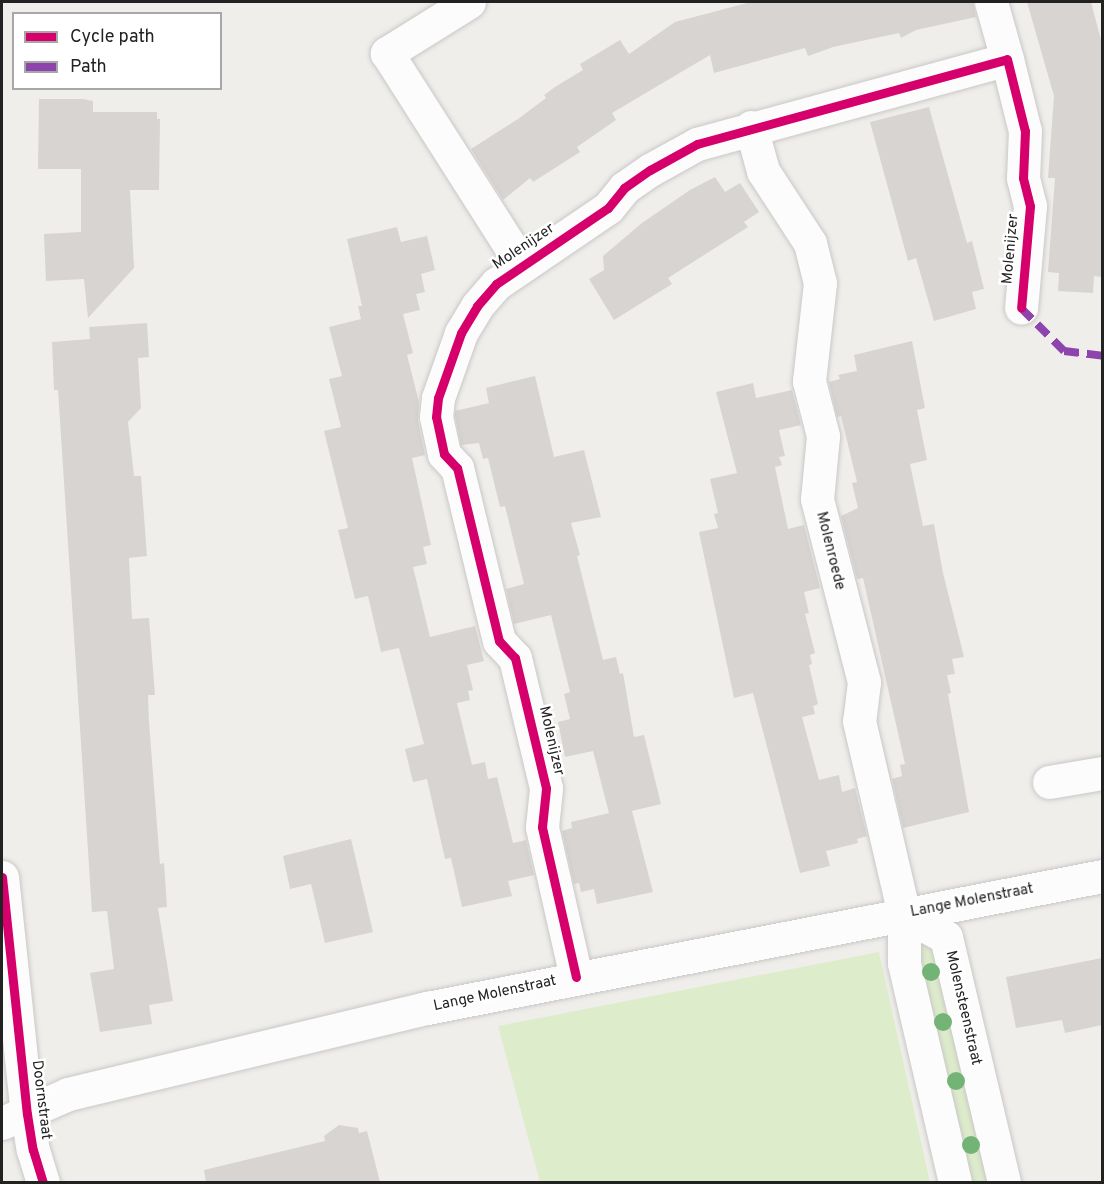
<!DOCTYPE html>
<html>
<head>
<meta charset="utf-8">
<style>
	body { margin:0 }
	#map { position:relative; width:1104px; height:1184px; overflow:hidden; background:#f0eeeb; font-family:Overpass,sans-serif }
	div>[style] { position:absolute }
	.grass>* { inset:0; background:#ddeccb }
	.building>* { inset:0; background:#d7d4d2 }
	.roads { filter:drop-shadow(0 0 2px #c9c8c7) drop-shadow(0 0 2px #c9c8c7) }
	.minor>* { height:33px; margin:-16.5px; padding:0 16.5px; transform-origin:16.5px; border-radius:16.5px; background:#fdfcfc }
	.quiet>* { height:8px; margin-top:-4px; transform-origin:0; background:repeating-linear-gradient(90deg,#8e44ad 0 15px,transparent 0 23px) }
	.cycleway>* { height:9px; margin:-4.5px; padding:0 4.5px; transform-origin:4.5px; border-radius:4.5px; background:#d6006c }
	.trees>* { width:18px; height:18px; margin:-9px; border-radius:50%; background:#73b476 }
	span { translate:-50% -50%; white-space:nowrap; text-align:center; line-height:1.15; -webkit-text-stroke:5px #fff; paint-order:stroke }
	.street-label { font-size:15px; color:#222 }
	.frame { position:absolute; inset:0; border:3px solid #222; pointer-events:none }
	.legend { position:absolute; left:12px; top:12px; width:210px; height:78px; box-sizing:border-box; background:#fff; border:2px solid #a7a7a7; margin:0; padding:8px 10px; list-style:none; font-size:18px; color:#222 }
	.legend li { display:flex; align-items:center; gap:12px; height:30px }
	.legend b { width:30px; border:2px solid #a7a7a7 }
</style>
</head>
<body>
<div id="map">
	<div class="grass">
		<i style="clip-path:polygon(922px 942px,933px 943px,991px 1182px,970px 1182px,917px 947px)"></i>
		<i style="clip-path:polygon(879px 952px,930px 1182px,540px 1182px,498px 1026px)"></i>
	</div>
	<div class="building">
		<i style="clip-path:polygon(751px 2px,973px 2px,976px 17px,916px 30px,901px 38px,899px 33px,833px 47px,808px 56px,805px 48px,714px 73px,710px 55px,612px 113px,616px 120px,577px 147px,580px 152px,533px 182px,530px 178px,503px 200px,471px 149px,518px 119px,546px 98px,544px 95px,555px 87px,583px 70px,580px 64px,620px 40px,629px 54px,675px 22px)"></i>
		<i style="clip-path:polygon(1027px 2px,1091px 2px,1102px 44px,1102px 277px,1094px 276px,1093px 293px,1058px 291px,1059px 273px,1048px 272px,1055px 178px,1048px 178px,1054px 96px)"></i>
		<i style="clip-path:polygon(39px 99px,83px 99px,93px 101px,93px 112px,157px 112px,157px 119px,160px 119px,159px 190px,130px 190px,134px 268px,88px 318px,84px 279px,46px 281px,44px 234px,81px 232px,81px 169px,38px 169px)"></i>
		<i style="clip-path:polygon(929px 107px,967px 243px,972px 241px,984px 289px,972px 292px,976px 309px,934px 321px,916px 258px,908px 261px,870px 122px)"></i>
		<i style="clip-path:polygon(715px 177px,725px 192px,740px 183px,759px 212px,744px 222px,748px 227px,668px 278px,672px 284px,614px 320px,589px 279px,604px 270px,603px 256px,642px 223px,690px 190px)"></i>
		<i style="clip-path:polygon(397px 227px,401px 242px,427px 236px,435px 270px,421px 274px,425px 292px,416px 294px,420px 310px,403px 314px,413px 353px,407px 355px,419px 402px,418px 421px,425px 455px,412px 458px,431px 545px,423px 547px,427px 564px,413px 567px,430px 637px,475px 626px,484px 661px,467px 665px,473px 690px,468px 691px,470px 700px,457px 703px,472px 765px,485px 762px,488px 779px,497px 777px,513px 843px,526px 840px,534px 875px,508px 881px,512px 896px,462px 907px,451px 858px,445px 859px,427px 779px,413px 782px,405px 749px,424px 744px,399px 648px,381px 652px,368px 596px,355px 599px,338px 530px,348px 528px,324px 431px,341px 427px,329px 379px,342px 376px,329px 327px,361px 319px,358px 306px,362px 306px,347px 239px)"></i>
		<i style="clip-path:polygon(147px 323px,149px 357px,138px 358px,141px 408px,128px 422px,134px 476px,141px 476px,147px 556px,129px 558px,132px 619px,149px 618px,155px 695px,148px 695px,149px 722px,160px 864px,164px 863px,167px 907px,158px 908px,173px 1001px,149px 1005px,152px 1024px,100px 1032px,90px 973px,114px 969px,107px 911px,92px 912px,58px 390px,54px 390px,52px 342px,90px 339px,89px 327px)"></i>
		<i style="clip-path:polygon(912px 341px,925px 408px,917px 410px,927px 460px,910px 464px,923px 526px,934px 524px,943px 573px,964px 657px,952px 659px,955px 674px,947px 675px,951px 693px,948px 694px,969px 812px,903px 828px,892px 779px,902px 776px,900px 765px,905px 764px,863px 578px,857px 579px,841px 516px,858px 508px,852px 483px,857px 482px,841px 416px,837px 417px,829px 382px,840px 379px,838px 375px,857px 371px,854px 355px)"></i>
		<i style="clip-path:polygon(535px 376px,554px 457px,584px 450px,601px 517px,571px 523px,580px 555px,577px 556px,603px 660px,616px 657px,620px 674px,623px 673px,634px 737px,644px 735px,661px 804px,632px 811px,653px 892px,597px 904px,594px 889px,581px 892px,579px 883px,574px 884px,562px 831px,572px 828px,571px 822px,609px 813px,593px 751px,565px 757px,558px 722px,570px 719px,564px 694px,570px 692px,551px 615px,514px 624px,506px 589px,524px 584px,505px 506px,500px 507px,488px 458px,483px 459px,479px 443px,461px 445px,455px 416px,455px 411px,489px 403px,486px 388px)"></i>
		<i style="clip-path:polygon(753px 383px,756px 398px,792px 390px,801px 425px,779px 430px,785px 456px,779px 457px,782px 465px,775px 467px,788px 529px,804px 525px,820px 588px,804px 592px,809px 613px,805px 614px,815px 653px,810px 655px,812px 664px,809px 665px,818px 704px,813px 706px,815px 714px,802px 717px,819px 780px,839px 775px,842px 792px,855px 788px,867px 836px,857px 839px,858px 843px,826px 851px,830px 866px,800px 873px,753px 693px,734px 698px,699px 532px,718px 528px,714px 514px,718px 513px,710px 479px,737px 473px,716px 392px)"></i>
		<i style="clip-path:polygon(351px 839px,373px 932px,325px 943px,311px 884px,290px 889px,283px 856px)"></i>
		<i style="clip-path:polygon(1102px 958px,1102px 1025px,1065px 1033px,1062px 1020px,1016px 1028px,1006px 977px)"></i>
		<i style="clip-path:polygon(339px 1125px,358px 1128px,359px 1133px,367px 1131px,380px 1182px,206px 1182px,204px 1170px,325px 1141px,324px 1136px)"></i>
	</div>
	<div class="roads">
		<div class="minor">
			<i style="left:469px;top:2px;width:97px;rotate:148.1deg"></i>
			<i style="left:387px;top:53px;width:251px;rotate:57.5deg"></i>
			<i style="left:991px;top:2px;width:59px;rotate:74.3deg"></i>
			<i style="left:751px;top:127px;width:46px;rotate:74.7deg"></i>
			<i style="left:763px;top:171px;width:86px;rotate:56.9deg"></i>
			<i style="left:810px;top:243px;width:41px;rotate:76deg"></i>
			<i style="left:820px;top:283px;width:99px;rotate:96.4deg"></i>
			<i style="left:809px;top:381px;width:57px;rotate:75.7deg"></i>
			<i style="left:823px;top:436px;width:63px;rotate:95.4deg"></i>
			<i style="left:817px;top:499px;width:189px;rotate:75.6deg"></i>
			<i style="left:864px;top:682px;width:39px;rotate:97deg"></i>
			<i style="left:859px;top:721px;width:199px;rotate:76.9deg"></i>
			<i style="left:904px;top:915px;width:48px;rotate:90deg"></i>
			<i style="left:904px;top:963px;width:225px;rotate:76.9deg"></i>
			<i style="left:1049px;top:782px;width:54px;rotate:-9.6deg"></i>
			<i style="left:2px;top:877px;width:238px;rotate:84deg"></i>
			<i style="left:27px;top:1114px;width:36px;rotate:81deg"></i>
			<i style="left:33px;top:1150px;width:34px;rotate:73deg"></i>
			<i style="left:904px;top:915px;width:47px;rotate:27.6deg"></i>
			<i style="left:946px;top:937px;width:252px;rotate:76.7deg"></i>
			<i style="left:576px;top:977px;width:154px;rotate:-102.8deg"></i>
			<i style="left:542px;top:827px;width:39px;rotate:-84deg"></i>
			<i style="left:546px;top:788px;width:134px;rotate:-103.4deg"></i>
			<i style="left:515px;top:658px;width:23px;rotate:-133deg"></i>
			<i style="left:499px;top:641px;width:178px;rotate:-103.6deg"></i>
			<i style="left:457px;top:468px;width:19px;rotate:-133deg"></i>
			<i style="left:444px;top:454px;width:38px;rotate:-102deg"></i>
			<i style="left:436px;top:417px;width:19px;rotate:-84deg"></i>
			<i style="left:438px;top:398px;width:69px;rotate:-70.5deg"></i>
			<i style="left:461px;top:333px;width:31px;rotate:-59deg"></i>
			<i style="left:477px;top:306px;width:29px;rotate:-49deg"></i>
			<i style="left:496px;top:284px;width:135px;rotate:-34.2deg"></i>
			<i style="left:608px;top:208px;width:26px;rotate:-51deg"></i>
			<i style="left:624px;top:188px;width:32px;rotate:-35deg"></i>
			<i style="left:650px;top:170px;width:54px;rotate:-29deg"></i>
			<i style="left:697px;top:144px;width:321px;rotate:-15.3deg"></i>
			<i style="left:1007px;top:59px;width:74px;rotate:76deg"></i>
			<i style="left:1025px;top:131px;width:47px;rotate:92.4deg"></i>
			<i style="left:1023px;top:178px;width:29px;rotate:76deg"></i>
			<i style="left:1030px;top:206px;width:102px;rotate:95deg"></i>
			<i style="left:2px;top:1123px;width:72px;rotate:-23.7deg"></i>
			<i style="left:68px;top:1094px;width:369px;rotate:-13.5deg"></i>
			<i style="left:427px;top:1008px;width:688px;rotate:-11.06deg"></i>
		</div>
	</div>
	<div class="quiet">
		<i style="left:1021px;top:308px;width:61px;rotate:45deg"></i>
		<i style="left:1064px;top:351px;width:38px;rotate:7deg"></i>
	</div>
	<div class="cycleway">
		<i style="left:2px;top:877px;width:238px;rotate:84deg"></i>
		<i style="left:27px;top:1114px;width:36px;rotate:81deg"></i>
		<i style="left:33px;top:1150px;width:34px;rotate:73deg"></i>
		<i style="left:576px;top:977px;width:154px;rotate:-102.8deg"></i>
		<i style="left:542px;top:827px;width:39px;rotate:-84deg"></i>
		<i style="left:546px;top:788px;width:134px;rotate:-103.4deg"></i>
		<i style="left:515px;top:658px;width:23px;rotate:-133deg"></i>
		<i style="left:499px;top:641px;width:178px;rotate:-103.6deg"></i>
		<i style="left:457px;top:468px;width:19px;rotate:-133deg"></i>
		<i style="left:444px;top:454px;width:38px;rotate:-102deg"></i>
		<i style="left:436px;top:417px;width:19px;rotate:-84deg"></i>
		<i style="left:438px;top:398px;width:69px;rotate:-70.5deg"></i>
		<i style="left:461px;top:333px;width:31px;rotate:-59deg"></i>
		<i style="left:477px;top:306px;width:29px;rotate:-49deg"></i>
		<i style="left:496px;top:284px;width:135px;rotate:-34.2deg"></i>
		<i style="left:608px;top:208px;width:26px;rotate:-51deg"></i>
		<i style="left:624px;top:188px;width:32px;rotate:-35deg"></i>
		<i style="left:650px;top:170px;width:54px;rotate:-29deg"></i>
		<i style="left:697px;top:144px;width:321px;rotate:-15.3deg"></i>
		<i style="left:1007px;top:59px;width:74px;rotate:76deg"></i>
		<i style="left:1025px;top:131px;width:47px;rotate:92.4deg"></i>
		<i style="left:1023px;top:178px;width:29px;rotate:76deg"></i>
		<i style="left:1030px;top:206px;width:102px;rotate:95deg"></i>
	</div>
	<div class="trees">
		<i style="left:931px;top:972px"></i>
		<i style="left:943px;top:1022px"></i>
		<i style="left:956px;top:1081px"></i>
		<i style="left:971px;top:1145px"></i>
	</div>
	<div class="street-label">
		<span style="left:524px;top:247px;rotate:-34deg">Molenijzer</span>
		<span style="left:1011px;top:249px;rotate:-85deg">Molenijzer</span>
		<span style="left:830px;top:551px;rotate:76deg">Molenroede</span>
		<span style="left:551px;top:741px;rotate:77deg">Molenijzer</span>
		<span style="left:972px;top:901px;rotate:-11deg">Lange Molenstraat</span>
		<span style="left:495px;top:994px;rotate:-12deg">Lange Molenstraat</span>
		<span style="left:963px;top:1008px;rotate:77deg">Molensteenstraat</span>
		<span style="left:41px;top:1100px;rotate:83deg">Doornstraat</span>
	</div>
	<div class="frame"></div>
	<ul class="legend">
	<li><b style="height:8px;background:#d6006c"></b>Cycle path</li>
	<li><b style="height:8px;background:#8e44ad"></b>Path</li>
	</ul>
</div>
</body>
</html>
